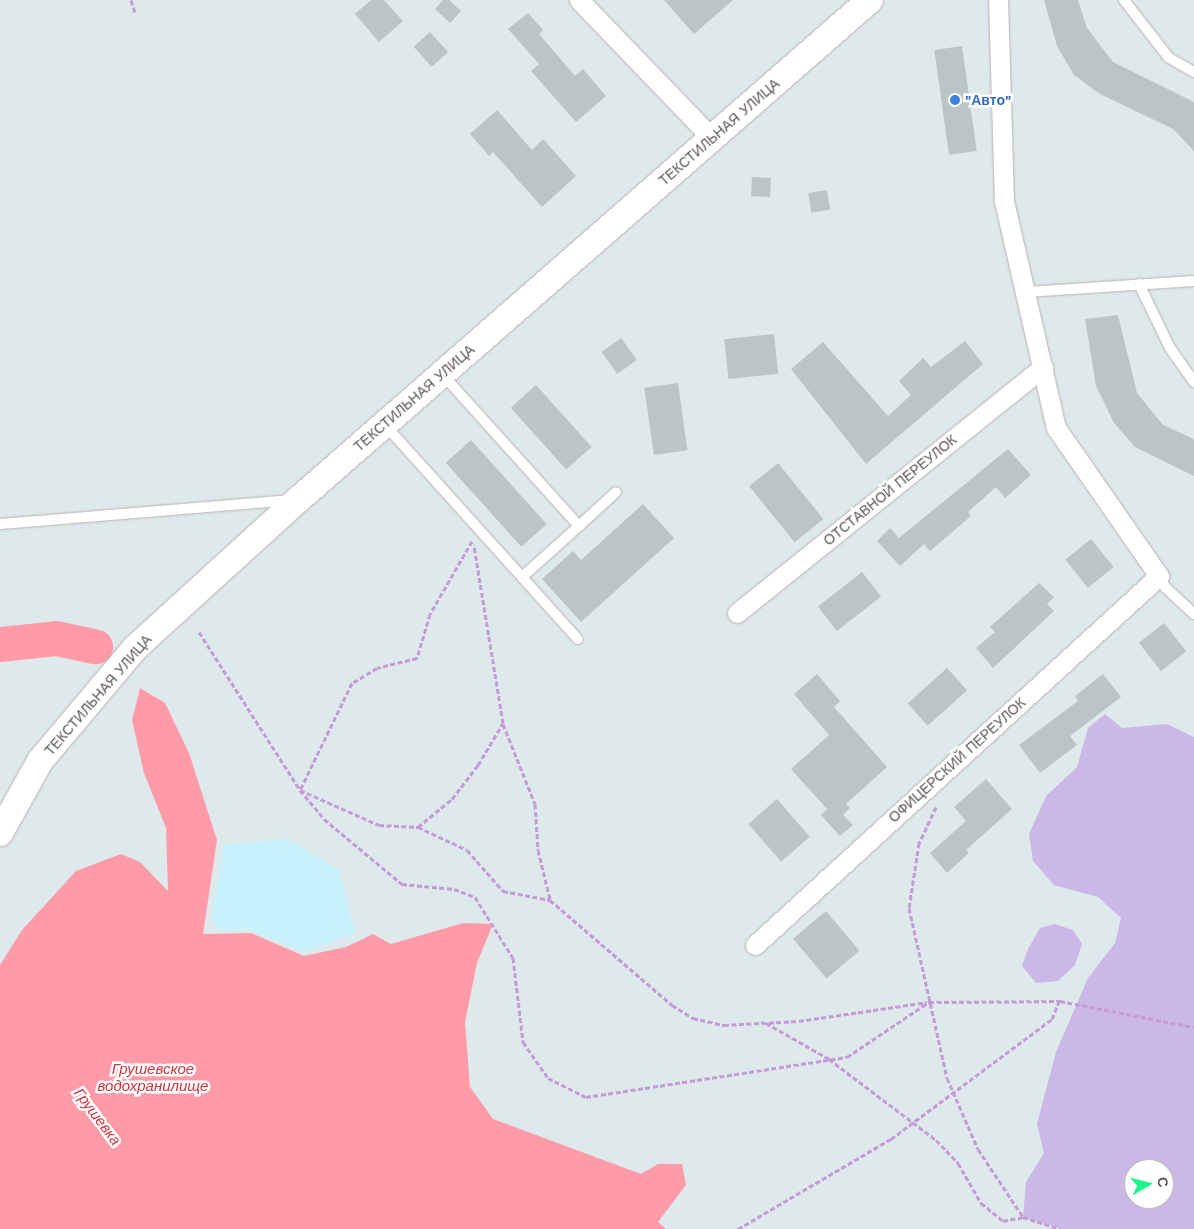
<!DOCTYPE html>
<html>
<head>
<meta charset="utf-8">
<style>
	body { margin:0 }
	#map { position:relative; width:1194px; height:1229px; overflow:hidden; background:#dee9ec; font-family:"Work Sans",sans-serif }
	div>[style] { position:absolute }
	.green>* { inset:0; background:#ccb8e7 }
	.sand>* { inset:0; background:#c8f2fd }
	.water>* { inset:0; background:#ff9ba8 }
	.river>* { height:35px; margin:-17.5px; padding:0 17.5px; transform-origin:17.5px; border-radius:17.5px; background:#ff9ba8 }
	.building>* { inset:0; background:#bbc5c6; transform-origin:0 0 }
	.path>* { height:3px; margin-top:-1.5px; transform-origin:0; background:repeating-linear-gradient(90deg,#c69ad9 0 5px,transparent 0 7.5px) }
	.roads { filter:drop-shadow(0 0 1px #bbb2b1) drop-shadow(0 0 1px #bbb2b1) }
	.service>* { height:10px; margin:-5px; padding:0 5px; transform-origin:5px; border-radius:5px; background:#fff }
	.minor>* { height:19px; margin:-9.5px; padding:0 9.5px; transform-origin:9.5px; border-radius:9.5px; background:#fff }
	.secondary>* { height:26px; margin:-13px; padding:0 13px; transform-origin:13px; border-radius:13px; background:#fff }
	.dots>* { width:14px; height:14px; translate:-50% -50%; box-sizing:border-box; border:2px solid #fff; border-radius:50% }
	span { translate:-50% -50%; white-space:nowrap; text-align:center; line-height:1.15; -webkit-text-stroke:5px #fff; paint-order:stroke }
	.shop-label { font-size:14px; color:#366cbe; font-weight:700 }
	.left { translate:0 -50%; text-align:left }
	.street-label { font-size:14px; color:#615757 }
	.water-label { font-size:15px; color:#ca363e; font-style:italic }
	.north { position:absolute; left:1124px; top:1159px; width:50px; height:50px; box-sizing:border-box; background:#fff; border:1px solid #c0bcbc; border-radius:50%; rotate:82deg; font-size:14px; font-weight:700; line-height:20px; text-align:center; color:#615757 }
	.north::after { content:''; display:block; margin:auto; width:18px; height:22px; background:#1af68a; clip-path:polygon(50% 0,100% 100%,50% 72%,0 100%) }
</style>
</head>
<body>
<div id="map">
	<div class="green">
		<i style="clip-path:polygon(evenodd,1105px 714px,1122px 728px,1167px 724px,1194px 737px,1194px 1229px,1061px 1229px,1023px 1217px,1026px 1182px,1044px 1153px,1037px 1124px,1056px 1052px,1088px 978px,1115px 943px,1121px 918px,1098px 897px,1054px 885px,1033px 861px,1029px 834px,1046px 796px,1077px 767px,1088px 728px,1105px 714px,1134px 1169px,1164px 1169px,1164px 1199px,1134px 1199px,1134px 1169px)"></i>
		<i style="clip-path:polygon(1055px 924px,1073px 930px,1082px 944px,1075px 965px,1058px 981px,1036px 983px,1022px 966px,1028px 949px,1040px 928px)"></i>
	</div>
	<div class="sand">
		<i style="clip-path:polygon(287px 839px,339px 870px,355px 933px,304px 952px,250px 930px,218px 930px,212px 919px,224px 844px)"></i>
	</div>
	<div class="water">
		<i style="clip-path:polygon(140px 688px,165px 703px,189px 753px,217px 840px,203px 934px,251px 933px,304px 956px,346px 947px,373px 934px,391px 944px,463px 923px,493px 924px,477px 963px,465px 1022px,470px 1087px,493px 1119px,641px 1174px,658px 1164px,682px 1164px,686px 1185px,658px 1222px,666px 1229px,0 1229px,0 965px,22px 930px,76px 871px,121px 854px,140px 862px,168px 891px,166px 828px,144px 773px,132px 720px)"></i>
	</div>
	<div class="river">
		<i style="left:0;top:644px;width:56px;rotate:-6.1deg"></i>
		<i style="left:56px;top:638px;width:40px;rotate:12deg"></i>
	</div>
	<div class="building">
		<i style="clip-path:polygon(371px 0,384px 0,403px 21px,379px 42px,355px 14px)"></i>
		<i style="clip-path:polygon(443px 0,449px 0,461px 11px,450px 23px,435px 9px)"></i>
		<i style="clip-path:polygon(664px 0,733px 0,694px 34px)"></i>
		<i style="clip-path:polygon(1044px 0,1078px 0,1087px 28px,1113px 62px,1194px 102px,1194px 151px,1173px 129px,1100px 94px,1074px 75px,1057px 46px)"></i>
		<i style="clip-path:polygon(528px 13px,543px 30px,539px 34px,575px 76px,583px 69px,606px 96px,576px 122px,531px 71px,539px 64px,508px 29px)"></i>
		<i style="left:430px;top:32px;width:27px;height:22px;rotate:48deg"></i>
		<i style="left:962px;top:46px;width:106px;height:28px;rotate:82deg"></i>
		<i style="clip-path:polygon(497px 110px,532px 150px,543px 139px,576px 176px,542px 207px,493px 152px,489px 156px,470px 134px)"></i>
		<i style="left:752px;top:177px;width:19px;height:19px;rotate:3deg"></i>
		<i style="left:827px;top:190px;width:20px;height:19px;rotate:81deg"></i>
		<i style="clip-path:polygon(1118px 315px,1137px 393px,1163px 425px,1194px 439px,1194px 476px,1135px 447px,1114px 423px,1096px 386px,1085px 319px)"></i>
		<i style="left:774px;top:334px;width:40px;height:50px;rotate:84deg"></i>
		<i style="left:621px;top:338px;width:27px;height:24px;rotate:54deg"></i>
		<i style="clip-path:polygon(965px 341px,983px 364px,866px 464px,791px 369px,823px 342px,888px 416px,911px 395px,899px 381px,923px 358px,931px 367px)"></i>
		<i style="left:678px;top:383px;width:68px;height:34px;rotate:82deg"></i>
		<i style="left:536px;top:385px;width:83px;height:34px;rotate:48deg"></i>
		<i style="left:471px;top:440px;width:113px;height:34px;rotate:48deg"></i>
		<i style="clip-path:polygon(1008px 449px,1031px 475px,1005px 498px,996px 487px,968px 512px,971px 516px,930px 551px,924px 544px,900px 566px,877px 541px,890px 528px,899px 538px)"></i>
		<i style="left:778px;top:463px;width:72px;height:37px;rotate:51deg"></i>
		<i style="clip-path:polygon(643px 504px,674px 538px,581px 622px,542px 579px,573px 551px,581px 560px)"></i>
		<i style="left:1091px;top:539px;width:36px;height:33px;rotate:51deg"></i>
		<i style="left:862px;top:572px;width:31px;height:56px;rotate:52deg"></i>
		<i style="clip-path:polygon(1039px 583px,1054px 597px,1047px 604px,1054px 611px,993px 668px,976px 648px,995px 632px,990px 627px)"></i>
		<i style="left:1164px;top:623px;width:36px;height:32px;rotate:52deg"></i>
		<i style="left:947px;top:668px;width:30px;height:53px;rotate:48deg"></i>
		<i style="clip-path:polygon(817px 674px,840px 701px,834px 707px,887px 767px,846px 804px,850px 808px,843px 815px,853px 825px,840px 836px,821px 815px,827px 809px,791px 769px,829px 735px,794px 694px)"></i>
		<i style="clip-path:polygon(1103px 674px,1121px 697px,1070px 736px,1077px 745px,1040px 773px,1019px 745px,1078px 701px,1075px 696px)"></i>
		<i style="clip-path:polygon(986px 779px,1012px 809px,966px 850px,969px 853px,947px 873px,930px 853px,966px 821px,954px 807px)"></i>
		<i style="left:777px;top:799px;width:50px;height:38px;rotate:49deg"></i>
		<i style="left:826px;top:911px;width:52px;height:43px;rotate:50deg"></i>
	</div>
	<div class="path">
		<i style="left:131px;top:0;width:13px;rotate:72deg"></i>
		<i style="left:472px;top:541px;width:84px;rotate:119.9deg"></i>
		<i style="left:430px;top:614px;width:46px;rotate:106.5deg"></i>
		<i style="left:417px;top:658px;width:41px;rotate:166deg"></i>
		<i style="left:377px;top:668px;width:29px;rotate:149deg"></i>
		<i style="left:352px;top:683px;width:119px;rotate:115.9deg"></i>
		<i style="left:300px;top:790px;width:86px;rotate:23.9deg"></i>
		<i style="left:379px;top:825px;width:39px;rotate:3deg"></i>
		<i style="left:418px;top:827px;width:44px;rotate:-39.5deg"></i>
		<i style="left:452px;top:799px;width:43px;rotate:-52.6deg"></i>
		<i style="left:478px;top:765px;width:49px;rotate:-59.2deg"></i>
		<i style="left:503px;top:723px;width:180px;rotate:-99.3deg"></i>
		<i style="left:199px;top:632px;width:188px;rotate:57.4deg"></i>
		<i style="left:300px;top:790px;width:38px;rotate:50deg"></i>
		<i style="left:324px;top:819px;width:102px;rotate:39.8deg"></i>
		<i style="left:402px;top:884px;width:52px;rotate:5.5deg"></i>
		<i style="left:454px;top:889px;width:22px;rotate:21deg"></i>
		<i style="left:475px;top:897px;width:72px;rotate:58.1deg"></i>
		<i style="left:513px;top:958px;width:85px;rotate:83.2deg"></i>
		<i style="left:523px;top:1042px;width:44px;rotate:55.2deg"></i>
		<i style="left:548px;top:1078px;width:42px;rotate:26.6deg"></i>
		<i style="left:586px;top:1097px;width:264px;rotate:-8.7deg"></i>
		<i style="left:847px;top:1057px;width:99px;rotate:-33.9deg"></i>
		<i style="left:929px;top:1002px;width:131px;rotate:-0.4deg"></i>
		<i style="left:1060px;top:1001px;width:136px;rotate:11deg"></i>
		<i style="left:503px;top:724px;width:86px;rotate:68.2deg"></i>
		<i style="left:535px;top:804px;width:46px;rotate:86.3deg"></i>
		<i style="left:538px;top:850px;width:50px;rotate:76.2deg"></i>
		<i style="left:936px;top:807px;width:40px;rotate:115deg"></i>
		<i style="left:919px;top:843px;width:66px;rotate:98.7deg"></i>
		<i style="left:909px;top:908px;width:174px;rotate:77.4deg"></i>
		<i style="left:947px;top:1078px;width:77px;rotate:66.4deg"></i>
		<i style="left:978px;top:1149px;width:82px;rotate:56.5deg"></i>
		<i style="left:1023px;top:1217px;width:40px;rotate:18deg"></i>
		<i style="left:418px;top:827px;width:54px;rotate:25.1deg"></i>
		<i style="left:467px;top:850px;width:55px;rotate:48.7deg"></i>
		<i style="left:503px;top:891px;width:48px;rotate:10.8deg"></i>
		<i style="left:550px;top:900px;width:161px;rotate:40.7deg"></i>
		<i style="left:672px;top:1005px;width:25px;rotate:32deg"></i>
		<i style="left:693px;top:1018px;width:32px;rotate:13deg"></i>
		<i style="left:724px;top:1025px;width:75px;rotate:-3.1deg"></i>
		<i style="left:799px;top:1021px;width:129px;rotate:-8.4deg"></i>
		<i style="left:766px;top:1023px;width:73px;rotate:29.7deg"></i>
		<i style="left:829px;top:1059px;width:134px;rotate:37.1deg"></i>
		<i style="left:936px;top:1140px;width:32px;rotate:46deg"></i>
		<i style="left:958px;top:1163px;width:46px;rotate:60.1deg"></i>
		<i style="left:981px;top:1203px;width:28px;rotate:39deg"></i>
		<i style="left:1003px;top:1221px;width:20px;rotate:-11deg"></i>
		<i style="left:738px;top:1229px;width:178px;rotate:-30.5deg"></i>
		<i style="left:891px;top:1139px;width:201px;rotate:-36.7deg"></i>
		<i style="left:1052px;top:1019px;width:18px;rotate:-68deg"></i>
	</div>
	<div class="roads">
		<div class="service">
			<i style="left:1124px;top:0;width:73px;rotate:52.2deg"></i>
			<i style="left:1169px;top:58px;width:29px;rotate:29deg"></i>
			<i style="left:1139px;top:284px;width:71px;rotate:64.2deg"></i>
			<i style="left:1170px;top:348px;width:42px;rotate:54.8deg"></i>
			<i style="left:1027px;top:292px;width:167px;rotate:-3.8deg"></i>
			<i style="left:443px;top:375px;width:203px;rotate:48deg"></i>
			<i style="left:579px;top:526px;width:76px;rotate:138.2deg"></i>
			<i style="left:385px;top:425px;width:288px;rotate:48deg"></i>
			<i style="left:0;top:524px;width:291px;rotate:-4.7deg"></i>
			<i style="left:579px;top:526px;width:50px;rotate:-42.6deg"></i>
			<i style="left:1159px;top:576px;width:13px;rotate:61deg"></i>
			<i style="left:1165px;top:587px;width:40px;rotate:43deg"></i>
		</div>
		<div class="minor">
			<i style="left:579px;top:0;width:192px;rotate:46.1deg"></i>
			<i style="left:737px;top:613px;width:393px;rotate:-38.8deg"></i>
			<i style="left:755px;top:945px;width:547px;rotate:-42.41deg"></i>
			<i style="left:1159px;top:576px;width:180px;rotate:-124.8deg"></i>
			<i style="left:1056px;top:428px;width:233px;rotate:-102.9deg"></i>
			<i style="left:1004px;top:201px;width:201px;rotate:-91.7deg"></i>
		</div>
		<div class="secondary">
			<i style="left:0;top:833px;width:82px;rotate:-60.9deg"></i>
			<i style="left:40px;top:761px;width:148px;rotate:-49.9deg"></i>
			<i style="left:135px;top:648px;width:222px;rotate:-42.3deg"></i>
			<i style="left:299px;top:499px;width:758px;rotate:-41.15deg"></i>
		</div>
	</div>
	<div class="dots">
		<i style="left:955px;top:100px;background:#3f7fe0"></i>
	</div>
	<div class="shop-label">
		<span class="left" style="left:965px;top:100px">"Авто"</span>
	</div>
	<div class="street-label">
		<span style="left:719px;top:132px;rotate:-41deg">ТЕКСТИЛЬНАЯ УЛИЦА</span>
		<span style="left:414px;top:398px;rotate:-41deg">ТЕКСТИЛЬНАЯ УЛИЦА</span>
		<span style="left:890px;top:490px;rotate:-39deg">ОТСТАВНОЙ ПЕРЕУЛОК</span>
		<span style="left:98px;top:695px;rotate:-49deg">ТЕКСТИЛЬНАЯ УЛИЦА</span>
		<span style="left:957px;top:760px;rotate:-42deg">ОФИЦЕРСКИЙ ПЕРЕУЛОК</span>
	</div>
	<div class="water-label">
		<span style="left:153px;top:1078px">Грушевское<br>водохранилище</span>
		<span style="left:97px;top:1117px;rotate:53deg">Грушевка</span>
	</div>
	<div class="north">С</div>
</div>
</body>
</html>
